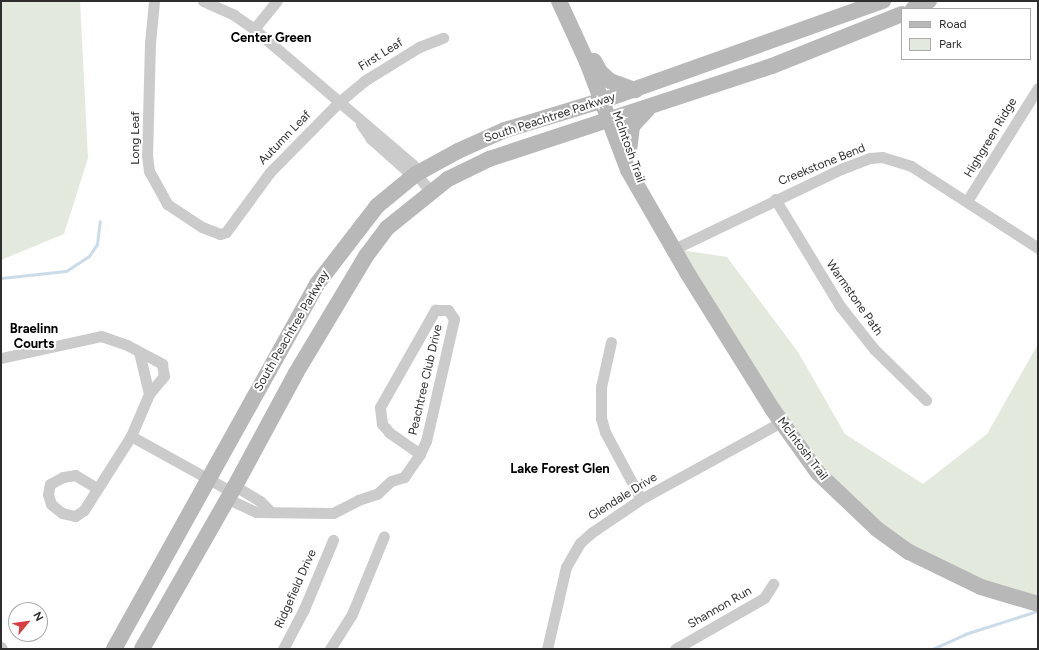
<!DOCTYPE html>
<html>
<head>
<meta charset="utf-8">
<style>
	body { margin:0 }
	#map { position:relative; width:1039px; height:650px; overflow:hidden; background:#fff; font-family:Figtree,sans-serif }
	div>[style] { position:absolute }
	.green>* { inset:0; background:#e3eadd }
	.stream>* { height:3px; margin:-1.5px; padding:0 1.5px; transform-origin:1.5px; border-radius:1.5px; background:#cadbe9 }
	.street>* { height:11px; margin:-5.5px; padding:0 5.5px; transform-origin:5.5px; border-radius:5.5px; background:#cbcbcb }
	.secondary>* { height:16px; margin:-8px; padding:0 8px; transform-origin:8px; border-radius:8px; background:#b8b8b8 }
	span { translate:-50% -50%; white-space:nowrap; text-align:center; line-height:1.15; -webkit-text-stroke:4px #fff; paint-order:stroke }
	.street-label { font-size:12px; color:#2e2e2e }
	.neighbourhood-label { font-size:13px; color:#000; font-weight:700 }
	.frame { position:absolute; inset:0; border:2px solid #2e2e2e; pointer-events:none }
	.legend { position:absolute; left:901px; top:8px; width:130px; height:52px; box-sizing:border-box; background:#fff; border:1px solid #ababab; margin:0; padding:5px 7px; list-style:none; font-size:12px; color:#2e2e2e }
	.legend li { display:flex; align-items:center; gap:8px; height:20px }
	.legend b { width:20px; border:1px solid #ababab }
	.north { position:absolute; left:8px; top:602px; width:40px; height:40px; box-sizing:border-box; background:#fff; border:1px solid #ababab; border-radius:50%; rotate:61deg; font-size:11px; font-weight:700; line-height:16px; text-align:center; color:#2e2e2e }
	.north::after { content:''; display:block; margin:auto; width:14px; height:18px; background:#d73e41; clip-path:polygon(50% 0,100% 100%,50% 72%,0 100%) }
</style>
</head>
<body>
<div id="map">
	<div class="green">
		<i style="clip-path:polygon(1px 1px,80px 1px,88px 158px,64px 234px,1px 260px)"></i>
		<i style="clip-path:polygon(674px 249px,727px 257px,798px 352px,845px 434px,923px 484px,987px 434px,1038px 344px,1038px 599px,944px 571px,818px 473px)"></i>
	</div>
	<div class="stream">
		<i style="left:1px;top:278px;width:65px;rotate:-6.1deg"></i>
		<i style="left:66px;top:271px;width:27px;rotate:-33deg"></i>
		<i style="left:89px;top:256px;width:14px;rotate:-56deg"></i>
		<i style="left:97px;top:244px;width:23px;rotate:-83deg"></i>
		<i style="left:932px;top:649px;width:36px;rotate:-24deg"></i>
		<i style="left:965px;top:634px;width:76px;rotate:-17.7deg"></i>
	</div>
	<div class="street">
		<i style="left:154px;top:1px;width:42px;rotate:95.4deg"></i>
		<i style="left:150px;top:43px;width:112px;rotate:91.5deg"></i>
		<i style="left:147px;top:155px;width:16px;rotate:83deg"></i>
		<i style="left:149px;top:171px;width:38px;rotate:61deg"></i>
		<i style="left:167px;top:204px;width:42px;rotate:33.3deg"></i>
		<i style="left:202px;top:227px;width:19px;rotate:21deg"></i>
		<i style="left:220px;top:234px;width:6px;rotate:-18deg"></i>
		<i style="left:226px;top:232px;width:74px;rotate:-53.7deg"></i>
		<i style="left:270px;top:172px;width:97px;rotate:-45.4deg"></i>
		<i style="left:338px;top:103px;width:34px;rotate:-40deg"></i>
		<i style="left:364px;top:81px;width:65px;rotate:-31.7deg"></i>
		<i style="left:419px;top:47px;width:26px;rotate:-21deg"></i>
		<i style="left:203px;top:1px;width:34px;rotate:24deg"></i>
		<i style="left:234px;top:15px;width:24px;rotate:35deg"></i>
		<i style="left:254px;top:29px;width:209px;rotate:40.5deg"></i>
		<i style="left:413px;top:165px;width:9px;rotate:72deg"></i>
		<i style="left:416px;top:174px;width:23px;rotate:50deg"></i>
		<i style="left:254px;top:29px;width:36px;rotate:-51deg"></i>
		<i style="left:361px;top:124px;width:18px;rotate:56deg"></i>
		<i style="left:371px;top:139px;width:47px;rotate:41.5deg"></i>
		<i style="left:406px;top:170px;width:11px;rotate:22deg"></i>
		<i style="left:775px;top:199px;width:125px;rotate:58.7deg"></i>
		<i style="left:840px;top:306px;width:55px;rotate:51.7deg"></i>
		<i style="left:874px;top:349px;width:73px;rotate:44.4deg"></i>
		<i style="left:967px;top:201px;width:133px;rotate:-57.9deg"></i>
		<i style="left:674px;top:249px;width:185px;rotate:-25.6deg"></i>
		<i style="left:841px;top:169px;width:31px;rotate:-21deg"></i>
		<i style="left:870px;top:158px;width:12px;rotate:-5deg"></i>
		<i style="left:882px;top:157px;width:30px;rotate:17deg"></i>
		<i style="left:911px;top:166px;width:151px;rotate:32.8deg"></i>
		<i style="left:611px;top:342px;width:46px;rotate:102.5deg"></i>
		<i style="left:601px;top:387px;width:31px;rotate:90deg"></i>
		<i style="left:601px;top:418px;width:15px;rotate:74deg"></i>
		<i style="left:605px;top:432px;width:76px;rotate:61.8deg"></i>
		<i style="left:139px;top:352px;width:43px;rotate:76.6deg"></i>
		<i style="left:1px;top:358px;width:102px;rotate:-12.4deg"></i>
		<i style="left:101px;top:336px;width:28px;rotate:19deg"></i>
		<i style="left:127px;top:345px;width:40px;rotate:28deg"></i>
		<i style="left:162px;top:364px;width:12px;rotate:81deg"></i>
		<i style="left:164px;top:376px;width:23px;rotate:130deg"></i>
		<i style="left:149px;top:394px;width:46px;rotate:113.2deg"></i>
		<i style="left:131px;top:436px;width:88px;rotate:122.4deg"></i>
		<i style="left:84px;top:510px;width:11px;rotate:146deg"></i>
		<i style="left:75px;top:516px;width:13px;rotate:-167deg"></i>
		<i style="left:62px;top:513px;width:14px;rotate:-141deg"></i>
		<i style="left:51px;top:504px;width:10px;rotate:-107deg"></i>
		<i style="left:48px;top:494px;width:10px;rotate:-79deg"></i>
		<i style="left:50px;top:484px;width:15px;rotate:-28deg"></i>
		<i style="left:63px;top:477px;width:12px;rotate:-9deg"></i>
		<i style="left:75px;top:475px;width:26px;rotate:31deg"></i>
		<i style="left:131px;top:436px;width:115px;rotate:29deg"></i>
		<i style="left:235px;top:486px;width:29px;rotate:31deg"></i>
		<i style="left:260px;top:501px;width:14px;rotate:45deg"></i>
		<i style="left:228px;top:499px;width:31px;rotate:25deg"></i>
		<i style="left:256px;top:512px;width:77px;rotate:0.7deg"></i>
		<i style="left:333px;top:513px;width:28px;rotate:-27deg"></i>
		<i style="left:358px;top:500px;width:20px;rotate:-18deg"></i>
		<i style="left:377px;top:494px;width:19px;rotate:-43deg"></i>
		<i style="left:391px;top:481px;width:14px;rotate:-17deg"></i>
		<i style="left:404px;top:477px;width:28px;rotate:-55deg"></i>
		<i style="left:420px;top:454px;width:38px;rotate:-145deg"></i>
		<i style="left:389px;top:432px;width:11px;rotate:-131deg"></i>
		<i style="left:382px;top:424px;width:17px;rotate:-97deg"></i>
		<i style="left:380px;top:407px;width:112px;rotate:-60.4deg"></i>
		<i style="left:435px;top:310px;width:13px"></i>
		<i style="left:448px;top:310px;width:11px;rotate:56deg"></i>
		<i style="left:454px;top:319px;width:125px;rotate:102.9deg"></i>
		<i style="left:426px;top:441px;width:14px;rotate:115deg"></i>
		<i style="left:1px;top:647px;width:2px;rotate:63deg"></i>
		<i style="left:283px;top:649px;width:45px;rotate:-62.3deg"></i>
		<i style="left:304px;top:609px;width:75px;rotate:-67.2deg"></i>
		<i style="left:330px;top:649px;width:41px;rotate:-57.8deg"></i>
		<i style="left:352px;top:614px;width:84px;rotate:-67.7deg"></i>
		<i style="left:547px;top:649px;width:84px;rotate:-77deg"></i>
		<i style="left:566px;top:567px;width:28px;rotate:-60deg"></i>
		<i style="left:580px;top:543px;width:15px;rotate:-42deg"></i>
		<i style="left:591px;top:533px;width:60px;rotate:-34.2deg"></i>
		<i style="left:641px;top:499px;width:160px;rotate:-28.8deg"></i>
		<i style="left:675px;top:649px;width:103px;rotate:-29.8deg"></i>
		<i style="left:764px;top:598px;width:17px;rotate:-57deg"></i>
	</div>
	<div class="secondary">
		<i style="left:559px;top:1px;width:67px;rotate:65.3deg"></i>
		<i style="left:587px;top:62px;width:116px;rotate:69.2deg"></i>
		<i style="left:628px;top:170px;width:120px;rotate:60deg"></i>
		<i style="left:688px;top:274px;width:160px;rotate:58deg"></i>
		<i style="left:773px;top:410px;width:77px;rotate:54.5deg"></i>
		<i style="left:818px;top:473px;width:81px;rotate:43.5deg"></i>
		<i style="left:877px;top:529px;width:39px;rotate:36deg"></i>
		<i style="left:909px;top:552px;width:80px;rotate:25.9deg"></i>
		<i style="left:981px;top:587px;width:59px;rotate:16.6deg"></i>
		<i style="left:913px;top:9px;width:18px;rotate:-27deg"></i>
		<i style="left:594px;top:61px;width:13px;rotate:61deg"></i>
		<i style="left:600px;top:72px;width:13px;rotate:42deg"></i>
		<i style="left:610px;top:81px;width:27px;rotate:20deg"></i>
		<i style="left:629px;top:151px;width:25px;rotate:-83deg"></i>
		<i style="left:632px;top:126px;width:23px;rotate:-47deg"></i>
		<i style="left:114px;top:649px;width:418px;rotate:-60.9deg"></i>
		<i style="left:317px;top:284px;width:98px;rotate:-52.4deg"></i>
		<i style="left:377px;top:206px;width:50px;rotate:-39.4deg"></i>
		<i style="left:416px;top:174px;width:48px;rotate:-28.7deg"></i>
		<i style="left:458px;top:151px;width:51px;rotate:-24.1deg"></i>
		<i style="left:505px;top:130px;width:110px;rotate:-16.9deg"></i>
		<i style="left:610px;top:98px;width:290px;rotate:-19.6deg"></i>
		<i style="left:142px;top:649px;width:188px;rotate:-60.3deg"></i>
		<i style="left:235px;top:486px;width:128px;rotate:-61.6deg"></i>
		<i style="left:296px;top:373px;width:136px;rotate:-59.1deg"></i>
		<i style="left:366px;top:256px;width:35px;rotate:-53deg"></i>
		<i style="left:387px;top:228px;width:78px;rotate:-38.8deg"></i>
		<i style="left:448px;top:179px;width:46px;rotate:-26deg"></i>
		<i style="left:489px;top:159px;width:298px;rotate:-18.2deg"></i>
		<i style="left:772px;top:66px;width:140px;rotate:-21.8deg"></i>
	</div>
	<div class="street-label">
		<span style="left:381px;top:55px;rotate:-32deg">First Leaf</span>
		<span style="left:550px;top:118px;rotate:-18deg">South Peachtree Parkway</span>
		<span style="left:136px;top:138px;rotate:-90deg">Long Leaf</span>
		<span style="left:285px;top:138px;rotate:-46deg">Autumn Leaf</span>
		<span style="left:991px;top:138px;rotate:-59deg">Highgreen Ridge</span>
		<span style="left:628px;top:147px;rotate:70deg">McIntosh Trail</span>
		<span style="left:822px;top:165px;rotate:-22deg">Creekstone Bend</span>
		<span style="left:854px;top:298px;rotate:55deg">Warmstone Path</span>
		<span style="left:292px;top:331px;rotate:-60deg">South Peachtree Parkway</span>
		<span style="left:426px;top:380px;rotate:-77deg">Peachtree Club Drive</span>
		<span style="left:802px;top:449px;rotate:53deg">McIntosh Trail</span>
		<span style="left:623px;top:497px;rotate:-32deg">Glendale Drive</span>
		<span style="left:296px;top:589px;rotate:-66deg">Ridgefield Drive</span>
		<span style="left:720px;top:608px;rotate:-30deg">Shannon Run</span>
	</div>
	<div class="neighbourhood-label">
		<span style="left:271px;top:38px">Center Green</span>
		<span style="left:34px;top:337px">Braelinn<br>Courts</span>
		<span style="left:560px;top:469px">Lake Forest Glen</span>
	</div>
	<div class="frame"></div>
	<ul class="legend">
	<li><b style="height:5px;background:#b8b8b8"></b>Road</li>
	<li><b style="height:11px;background:#e3eadd"></b>Park</li>
	</ul>
	<div class="north">N</div>
</div>
</body>
</html>
